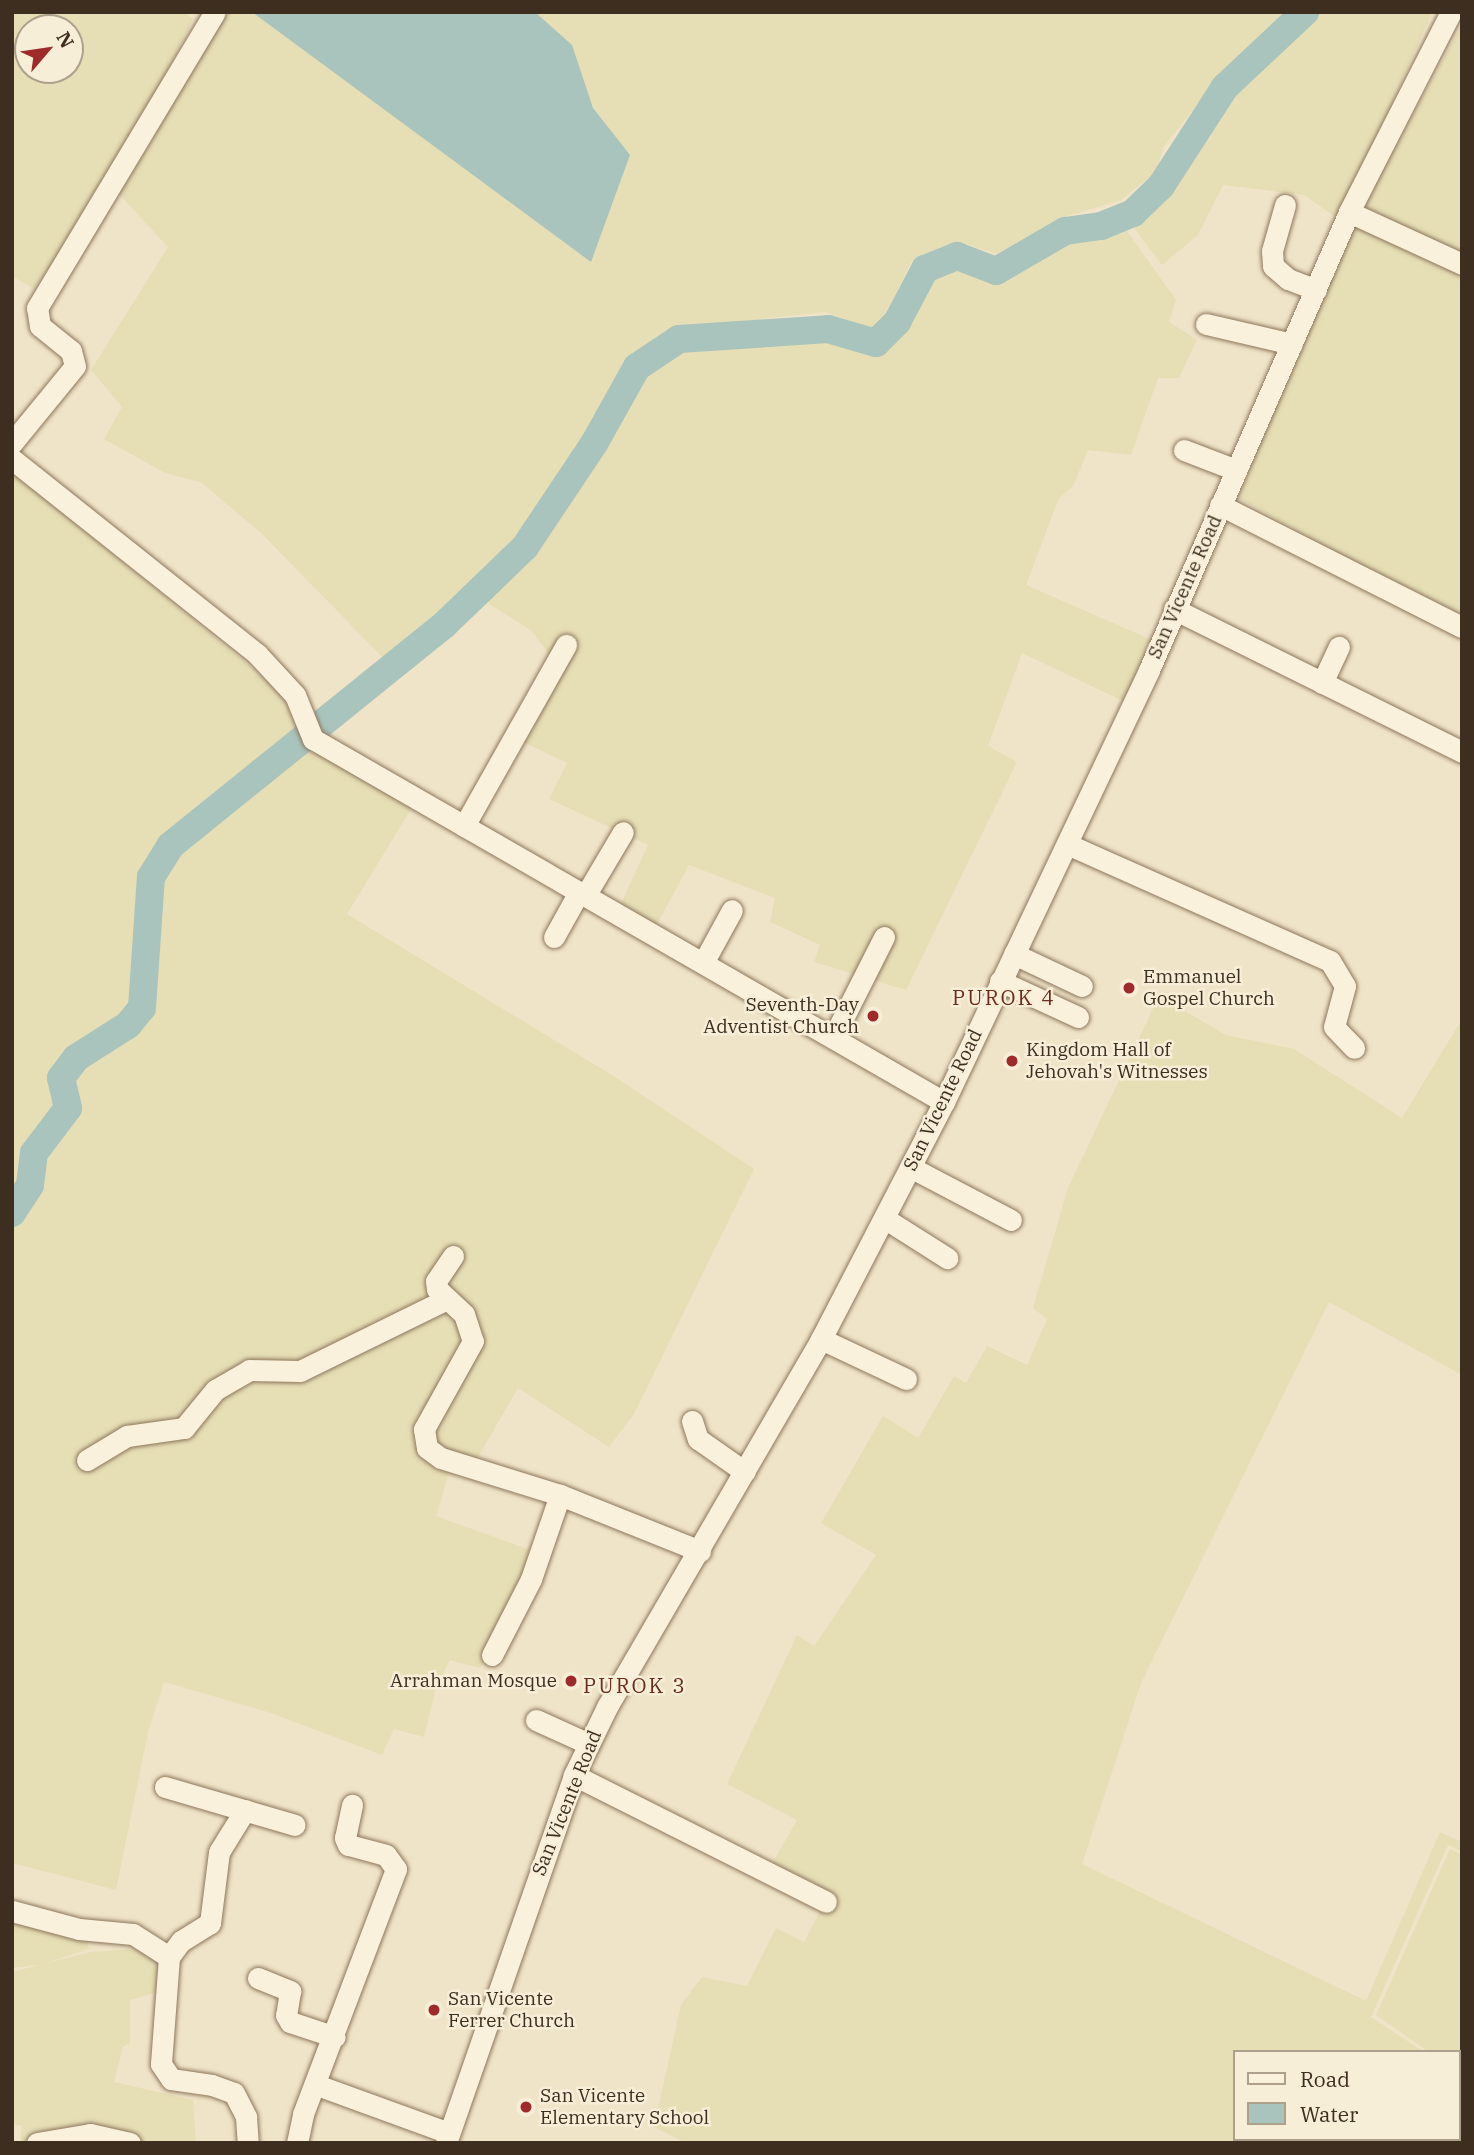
<!DOCTYPE html>
<html>
<head>
<meta charset="utf-8">
<style>
	body { margin:0 }
	#map { position:relative; width:1474px; height:2155px; overflow:hidden; background:#f0e4c8; font-family:"IBM Plex Serif",serif }
	div>[style] { position:absolute }
	.farmland>* { inset:0; background:#e6deb5 }
	.water>* { inset:0; background:#a9c4bc }
	.river>* { height:28px; margin:-14px; padding:0 14px; transform-origin:14px; border-radius:14px; background:#a9c4bc }
	.roads { filter:drop-shadow(0 0 2px #8d765c) drop-shadow(0 0 2px #8d765c) }
	.minor>* { height:21px; margin:-10.5px; padding:0 10.5px; transform-origin:10.5px; border-radius:10.5px; background:#faf1dc }
	.dots>* { width:19px; height:19px; translate:-50% -50%; box-sizing:border-box; border:4px solid #f7eed8; border-radius:50% }
	span { translate:-50% -50%; white-space:nowrap; text-align:center; line-height:1.15; -webkit-text-stroke:5px #f7eed8; paint-order:stroke }
	.street-label { font-size:19px; color:#3d2e20 }
	.poi-label { font-size:19px; color:#3d2e20 }
	.left { translate:0 -50%; text-align:left }
	.right { translate:-100% -50%; text-align:right }
	.neighbourhood-label { font-size:21px; color:#6b2e1e; letter-spacing:2px }
	.frame { position:absolute; inset:0; border:14px solid #3d2e20; pointer-events:none }
	.legend { position:absolute; left:1233px; top:2050px; width:228px; height:91px; box-sizing:border-box; background:#f7eed8; border:2px solid #ada18e; margin:0; padding:9px 12px; list-style:none; font-size:21px; color:#3d2e20 }
	.legend li { display:flex; align-items:center; gap:14px; height:35px }
	.legend b { width:35px; border:2px solid #ada18e }
	.north { position:absolute; left:14px; top:14px; width:70px; height:70px; box-sizing:border-box; background:#f7eed8; border:2px solid #ada18e; border-radius:50%; rotate:61deg; font-size:19px; font-weight:700; line-height:28px; text-align:center; color:#3d2e20 }
	.north::after { content:''; display:block; margin:auto; width:24px; height:32px; background:#9e2a2b; clip-path:polygon(50% 0,100% 100%,50% 72%,0 100%) }
</style>
</head>
<body>
<div id="map">
	<div class="farmland">
		<i style="clip-path:polygon(evenodd,12px 12px,184px 12px,193px 19px,124px 164px,34px 289px,12px 276px,12px 12px,28px 28px,70px 28px,70px 70px,28px 70px,28px 28px)"></i>
		<i style="clip-path:polygon(215px 12px,1290px 12px,1225px 68px,1163px 148px,1157px 171px,1121px 200px,1061px 218px,996px 254px,958px 241px,912px 261px,877px 330px,825px 312px,674px 329px,633px 360px,522px 542px,387px 662px,261px 533px,202px 483px,163px 472px,104px 439px,122px 407px,91px 370px,168px 247px,117px 192px)"></i>
		<i style="clip-path:polygon(1310px 12px,1432px 12px,1341px 221px,1304px 195px,1223px 185px,1198px 235px,1162px 265px,1131px 224px,1162px 191px,1230px 92px)"></i>
		<i style="clip-path:polygon(1462px 25px,1462px 621px,1238px 498px,1353px 224px)"></i>
		<i style="clip-path:polygon(1124px 227px,1176px 300px,1169px 322px,1197px 340px,1179px 378px,1158px 378px,1131px 455px,1088px 450px,1073px 486px,1059px 498px,1026px 585px,1152px 640px,1125px 702px,1022px 653px,988px 746px,1017px 762px,906px 990px,814px 962px,820px 945px,770px 922px,775px 898px,689px 865px,657px 924px,618px 910px,648px 845px,549px 799px,567px 763px,517px 739px,558px 667px,532px 631px,483px 600px,534px 549px,643px 370px,682px 343px,827px 334px,877px 348px,908px 318px,929px 275px,956px 264px,995px 277px,1069px 237px)"></i>
		<i style="clip-path:polygon(12px 470px,286px 696px,300px 733px,169px 839px,147px 872px,136px 1005px,127px 1018px,75px 1050px,55px 1074px,62px 1106px,29px 1150px,24px 1186px,12px 1205px)"></i>
		<i style="clip-path:polygon(305px 744px,413px 806px,347px 914px,615px 1077px,754px 1169px,634px 1414px,609px 1447px,518px 1388px,473px 1466px,451px 1466px,436px 1516px,533px 1551px,499px 1634px,480px 1668px,450px 1660px,436px 1687px,424px 1737px,394px 1729px,382px 1755px,268px 1712px,164px 1682px,148px 1732px,116px 1890px,12px 1863px,12px 1218px,20px 1214px,34px 1186px,37px 1156px,71px 1109px,65px 1079px,78px 1060px,129px 1030px,145px 1008px,155px 877px,172px 848px)"></i>
		<i style="clip-path:polygon(1159px 996px,1226px 1035px,1294px 1049px,1402px 1118px,1462px 1019px,1462px 1375px,1329px 1302px,1141px 1683px,1082px 1864px,1366px 2001px,1440px 1832px,1462px 1842px,1462px 1851px,1448px 1845px,1371px 2017px,1424px 2052px,1234px 2052px,1234px 2139px,1458px 2143px,686px 2143px,654px 2127px,681px 2005px,702px 1977px,747px 1986px,776px 1928px,804px 1942px,824px 1904px,769px 1869px,797px 1820px,727px 1784px,797px 1635px,814px 1646px,876px 1555px,821px 1523px,883px 1416px,918px 1438px,954px 1376px,966px 1383px,987px 1346px,1027px 1365px,1047px 1319px,1033px 1308px,1068px 1188px)"></i>
		<i style="clip-path:polygon(1450px 1849px,1462px 1855px,1462px 2142px,1455px 2139px,1458px 2052px,1429px 2052px,1376px 2015px)"></i>
		<i style="clip-path:polygon(12px 1917px,86px 1932px,89px 1949px,40px 1965px,12px 1968px)"></i>
		<i style="clip-path:polygon(152px 1948px,169px 1960px,167px 1989px,130px 2000px,130px 2043px,123px 2047px,114px 2082px,193px 2100px,196px 2143px,20px 2143px,22px 2126px,12px 2124px,12px 1972px,90px 1952px)"></i>
	</div>
	<div class="water">
		<i style="clip-path:polygon(252px 12px,535px 12px,572px 45px,593px 108px,630px 155px,591px 262px)"></i>
	</div>
	<div class="river">
		<i style="left:12px;top:1213px;width:33px;rotate:-57deg"></i>
		<i style="left:30px;top:1185px;width:32px;rotate:-83deg"></i>
		<i style="left:34px;top:1153px;width:56px;rotate:-52.9deg"></i>
		<i style="left:68px;top:1108px;width:31px;rotate:-103deg"></i>
		<i style="left:61px;top:1078px;width:25px;rotate:-53deg"></i>
		<i style="left:76px;top:1058px;width:62px;rotate:-32.4deg"></i>
		<i style="left:128px;top:1025px;width:22px;rotate:-51deg"></i>
		<i style="left:142px;top:1008px;width:131px;rotate:-86.1deg"></i>
		<i style="left:151px;top:877px;width:36px;rotate:-58deg"></i>
		<i style="left:170px;top:846px;width:353px;rotate:-38.9deg"></i>
		<i style="left:445px;top:624px;width:111px;rotate:-43.9deg"></i>
		<i style="left:525px;top:547px;width:126px;rotate:-56.3deg"></i>
		<i style="left:595px;top:442px;width:86px;rotate:-60.8deg"></i>
		<i style="left:637px;top:367px;width:50px;rotate:-33.7deg"></i>
		<i style="left:679px;top:339px;width:149px;rotate:-3.8deg"></i>
		<i style="left:828px;top:329px;width:50px;rotate:16.3deg"></i>
		<i style="left:876px;top:343px;width:30px;rotate:-45deg"></i>
		<i style="left:897px;top:322px;width:60px;rotate:-62.2deg"></i>
		<i style="left:925px;top:269px;width:35px;rotate:-22deg"></i>
		<i style="left:957px;top:256px;width:42px;rotate:21deg"></i>
		<i style="left:996px;top:271px;width:80px;rotate:-30.1deg"></i>
		<i style="left:1065px;top:231px;width:36px;rotate:-8deg"></i>
		<i style="left:1101px;top:226px;width:35px;rotate:-22deg"></i>
		<i style="left:1133px;top:213px;width:39px;rotate:-44deg"></i>
		<i style="left:1161px;top:186px;width:118px;rotate:-57.1deg"></i>
		<i style="left:1225px;top:87px;width:110px;rotate:-43.2deg"></i>
	</div>
	<div class="roads">
		<div class="minor">
			<i style="left:1285px;top:205px;width:48px;rotate:105.8deg"></i>
			<i style="left:1272px;top:251px;width:15px;rotate:86deg"></i>
			<i style="left:1273px;top:266px;width:20px;rotate:41deg"></i>
			<i style="left:1288px;top:279px;width:30px;rotate:21deg"></i>
			<i style="left:1349px;top:212px;width:124px;rotate:24.7deg"></i>
			<i style="left:1206px;top:324px;width:88px;rotate:13.1deg"></i>
			<i style="left:12px;top:443px;width:99px;rotate:-50.7deg"></i>
			<i style="left:75px;top:366px;width:16px;rotate:-105deg"></i>
			<i style="left:71px;top:351px;width:40px;rotate:-141deg"></i>
			<i style="left:40px;top:326px;width:18px;rotate:-99deg"></i>
			<i style="left:37px;top:308px;width:345px;rotate:-59deg"></i>
			<i style="left:1184px;top:450px;width:56px;rotate:21deg"></i>
			<i style="left:12px;top:459px;width:313px;rotate:38.5deg"></i>
			<i style="left:257px;top:654px;width:56px;rotate:47.2deg"></i>
			<i style="left:295px;top:695px;width:48px;rotate:67.8deg"></i>
			<i style="left:313px;top:739px;width:728px;rotate:29.91deg"></i>
			<i style="left:1220px;top:505px;width:271px;rotate:26.8deg"></i>
			<i style="left:1174px;top:609px;width:322px;rotate:26.4deg"></i>
			<i style="left:1322px;top:683px;width:40px;rotate:-65deg"></i>
			<i style="left:464px;top:826px;width:208px;rotate:-60.6deg"></i>
			<i style="left:1067px;top:844px;width:288px;rotate:24deg"></i>
			<i style="left:1330px;top:961px;width:29px;rotate:59deg"></i>
			<i style="left:1345px;top:986px;width:42px;rotate:105deg"></i>
			<i style="left:1334px;top:1027px;width:29px;rotate:46deg"></i>
			<i style="left:585px;top:896px;width:74px;rotate:-59.3deg"></i>
			<i style="left:554px;top:937px;width:51px;rotate:-60.9deg"></i>
			<i style="left:1014px;top:954px;width:75px;rotate:25.2deg"></i>
			<i style="left:703px;top:963px;width:60px;rotate:-61.3deg"></i>
			<i style="left:1000px;top:981px;width:86px;rotate:24.8deg"></i>
			<i style="left:833px;top:1038px;width:113px;rotate:-63.2deg"></i>
			<i style="left:910px;top:1167px;width:114px;rotate:27.7deg"></i>
			<i style="left:884px;top:1218px;width:75px;rotate:32.4deg"></i>
			<i style="left:453px;top:1256px;width:30px;rotate:124deg"></i>
			<i style="left:436px;top:1281px;width:8px;rotate:83deg"></i>
			<i style="left:437px;top:1289px;width:37px;rotate:43deg"></i>
			<i style="left:464px;top:1314px;width:28px;rotate:72deg"></i>
			<i style="left:473px;top:1341px;width:101px;rotate:119.1deg"></i>
			<i style="left:424px;top:1429px;width:19px;rotate:81deg"></i>
			<i style="left:427px;top:1448px;width:17px;rotate:36deg"></i>
			<i style="left:441px;top:1458px;width:125px;rotate:17.3deg"></i>
			<i style="left:560px;top:1495px;width:151px;rotate:21.8deg"></i>
			<i style="left:821px;top:1339px;width:94px;rotate:25.2deg"></i>
			<i style="left:692px;top:1421px;width:19px;rotate:72deg"></i>
			<i style="left:698px;top:1439px;width:57px;rotate:35.1deg"></i>
			<i style="left:87px;top:1460px;width:47px;rotate:-31deg"></i>
			<i style="left:127px;top:1436px;width:58px;rotate:-8deg"></i>
			<i style="left:184px;top:1428px;width:49px;rotate:-50.8deg"></i>
			<i style="left:215px;top:1390px;width:39px;rotate:-30deg"></i>
			<i style="left:249px;top:1370px;width:51px;rotate:1.1deg"></i>
			<i style="left:300px;top:1371px;width:161px;rotate:-26.1deg"></i>
			<i style="left:492px;top:1655px;width:85px;rotate:-62.8deg"></i>
			<i style="left:531px;top:1579px;width:89px;rotate:-71deg"></i>
			<i style="left:536px;top:1720px;width:58px;rotate:24.4deg"></i>
			<i style="left:574px;top:1775px;width:282px;rotate:26.7deg"></i>
			<i style="left:165px;top:1787px;width:135px;rotate:16.3deg"></i>
			<i style="left:245px;top:1810px;width:49px;rotate:121.8deg"></i>
			<i style="left:219px;top:1852px;width:72px;rotate:97.2deg"></i>
			<i style="left:210px;top:1923px;width:34px;rotate:148deg"></i>
			<i style="left:181px;top:1941px;width:20px;rotate:127deg"></i>
			<i style="left:169px;top:1957px;width:107px;rotate:94.3deg"></i>
			<i style="left:161px;top:2064px;width:18px;rotate:56deg"></i>
			<i style="left:171px;top:2079px;width:41px;rotate:8.3deg"></i>
			<i style="left:212px;top:2085px;width:23px;rotate:20deg"></i>
			<i style="left:234px;top:2093px;width:27px;rotate:63deg"></i>
			<i style="left:246px;top:2117px;width:26px;rotate:86deg"></i>
			<i style="left:12px;top:1911px;width:69px;rotate:15deg"></i>
			<i style="left:79px;top:1929px;width:54px;rotate:5.3deg"></i>
			<i style="left:133px;top:1934px;width:43px;rotate:32.6deg"></i>
			<i style="left:258px;top:1978px;width:35px;rotate:22deg"></i>
			<i style="left:290px;top:1991px;width:24px;rotate:99deg"></i>
			<i style="left:286px;top:2015px;width:8px;rotate:60deg"></i>
			<i style="left:290px;top:2022px;width:47px;rotate:18.4deg"></i>
			<i style="left:317px;top:2085px;width:140px;rotate:20deg"></i>
			<i style="left:37px;top:2143px;width:54px;rotate:-9.6deg"></i>
			<i style="left:90px;top:2134px;width:41px;rotate:12.7deg"></i>
			<i style="left:297px;top:2143px;width:30px;rotate:-78deg"></i>
			<i style="left:303px;top:2114px;width:262px;rotate:-69.2deg"></i>
			<i style="left:396px;top:1869px;width:17px;rotate:-126deg"></i>
			<i style="left:386px;top:1855px;width:39px;rotate:-165deg"></i>
			<i style="left:348px;top:1845px;width:8px;rotate:-113deg"></i>
			<i style="left:345px;top:1838px;width:34px;rotate:-78deg"></i>
			<i style="left:446px;top:2143px;width:390px;rotate:-70.8deg"></i>
			<i style="left:574px;top:1775px;width:76px;rotate:-64.1deg"></i>
			<i style="left:607px;top:1707px;width:426px;rotate:-59.8deg"></i>
			<i style="left:821px;top:1339px;width:267px;rotate:-62.6deg"></i>
			<i style="left:944px;top:1102px;width:478px;rotate:-64.6deg"></i>
			<i style="left:1149px;top:670px;width:500px;rotate:-66.4deg"></i>
			<i style="left:1349px;top:212px;width:225px;rotate:-63deg"></i>
		</div>
	</div>
	<div class="dots">
		<i style="left:1129px;top:988px;background:#9e2a2b"></i>
		<i style="left:873px;top:1016px;background:#9e2a2b"></i>
		<i style="left:1012px;top:1061px;background:#9e2a2b"></i>
		<i style="left:571px;top:1681px;background:#9e2a2b"></i>
		<i style="left:434px;top:2010px;background:#9e2a2b"></i>
		<i style="left:526px;top:2107px;background:#9e2a2b"></i>
	</div>
	<div class="street-label">
		<span style="left:1185px;top:587px;rotate:-66deg">San Vicente Road</span>
		<span style="left:943px;top:1100px;rotate:-64deg">San Vicente Road</span>
		<span style="left:567px;top:1803px;rotate:-68deg">San Vicente Road</span>
	</div>
	<div class="poi-label">
		<span class="left" style="left:1143px;top:988px">Emmanuel<br>Gospel Church</span>
		<span class="right" style="left:859px;top:1016px">Seventh-Day<br>Adventist Church</span>
		<span class="left" style="left:1026px;top:1061px">Kingdom Hall of<br>Jehovah's Witnesses</span>
		<span class="right" style="left:557px;top:1681px">Arrahman Mosque</span>
		<span class="left" style="left:448px;top:2010px">San Vicente<br>Ferrer Church</span>
		<span class="left" style="left:540px;top:2107px">San Vicente<br>Elementary School</span>
	</div>
	<div class="neighbourhood-label">
		<span style="left:1004px;top:997px">PUROK 4</span>
		<span style="left:635px;top:1685px">PUROK 3</span>
	</div>
	<div class="frame"></div>
	<ul class="legend">
	<li><b style="height:9px;background:#faf1dc"></b>Road</li>
	<li><b style="height:19px;background:#a9c4bc"></b>Water</li>
	</ul>
	<div class="north">N</div>
</div>
</body>
</html>
